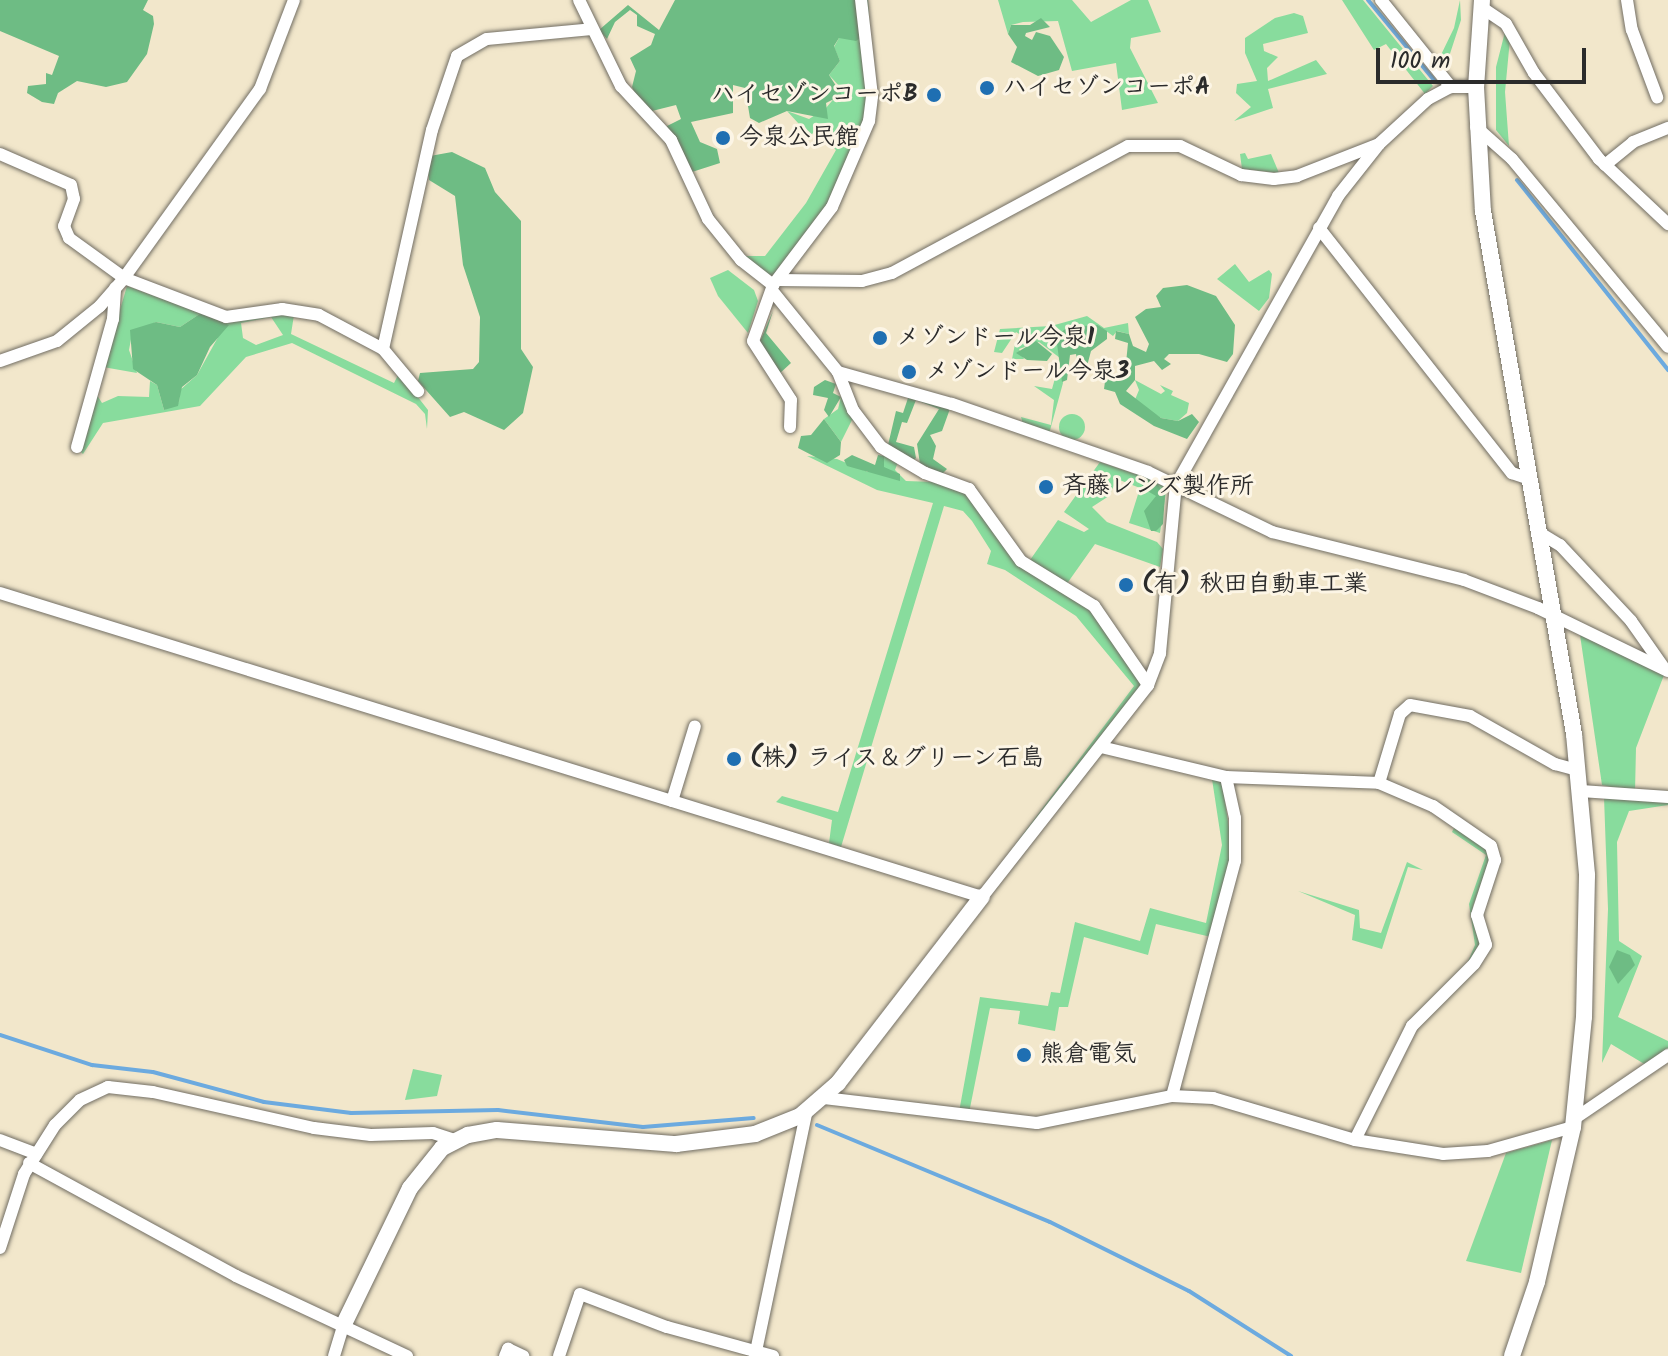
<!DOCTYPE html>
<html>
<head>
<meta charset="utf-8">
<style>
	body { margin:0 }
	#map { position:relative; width:1668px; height:1356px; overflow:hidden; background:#f2e7cb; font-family:Kalam,"Klee One",sans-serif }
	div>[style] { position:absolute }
	.green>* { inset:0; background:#88dc9d }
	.round { border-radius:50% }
	.forest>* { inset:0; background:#6ebc84 }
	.stream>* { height:4px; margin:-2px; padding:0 2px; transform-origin:2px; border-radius:2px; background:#6caadf }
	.roads { filter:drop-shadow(0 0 2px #716d63) drop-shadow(0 0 2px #716d63) }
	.minor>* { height:12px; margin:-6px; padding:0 6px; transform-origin:6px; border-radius:6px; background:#fff }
	.tertiary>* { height:16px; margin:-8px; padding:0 8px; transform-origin:8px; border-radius:8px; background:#fff }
	.dots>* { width:22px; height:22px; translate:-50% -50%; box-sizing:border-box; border:4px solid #fcf5e5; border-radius:50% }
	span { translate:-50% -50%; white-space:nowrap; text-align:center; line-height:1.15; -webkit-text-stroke:6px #fcf5e5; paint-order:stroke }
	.poi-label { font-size:24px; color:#2b2b2b; font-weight:700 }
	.left { translate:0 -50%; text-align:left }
	.right { translate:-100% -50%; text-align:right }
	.scale { position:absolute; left:1376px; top:48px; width:210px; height:36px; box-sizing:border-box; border:4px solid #2b2b2b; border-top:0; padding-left:10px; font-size:24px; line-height:28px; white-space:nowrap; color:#2b2b2b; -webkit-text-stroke:6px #fcf5e5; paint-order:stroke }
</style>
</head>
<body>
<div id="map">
	<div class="green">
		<i style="clip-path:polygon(998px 0,1072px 0,1091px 22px,1131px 0,1148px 0,1161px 32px,1131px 38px,1130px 48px,1158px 103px,1122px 110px,1116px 63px,1072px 71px,1058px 21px,1023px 22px,1011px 25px,1008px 34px)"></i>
		<i style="clip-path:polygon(1342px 0,1363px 0,1433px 86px,1425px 94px,1386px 44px,1374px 50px)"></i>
		<i style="clip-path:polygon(1460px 0,1461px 20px,1445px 69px,1438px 61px,1454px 28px)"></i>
		<i style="clip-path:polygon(1294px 13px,1303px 16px,1308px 33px,1263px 44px,1264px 51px,1278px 57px,1267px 68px,1268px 81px,1316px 60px,1327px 74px,1268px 89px,1273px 108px,1234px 121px,1251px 107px,1236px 93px,1237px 84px,1257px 81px,1245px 53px,1245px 38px,1275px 18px)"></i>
		<i style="clip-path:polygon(1505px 32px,1510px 39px,1505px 92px,1509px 146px,1496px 130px,1496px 67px)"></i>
		<i style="clip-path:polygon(860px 37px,869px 106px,832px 202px,772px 279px,744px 256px,765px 256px,806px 203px,836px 150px,815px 131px,810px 136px,787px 111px,809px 119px,826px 108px,842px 89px,829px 75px,840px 61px,834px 47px,839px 38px)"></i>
		<i style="clip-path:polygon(1245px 153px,1248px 159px,1271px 154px,1279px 173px,1242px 169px,1240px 154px)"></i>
		<i style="clip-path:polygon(1235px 264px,1249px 282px,1269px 270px,1272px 274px,1269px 298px,1259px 311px,1217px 279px)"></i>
		<i style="clip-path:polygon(728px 270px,754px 290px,758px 301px,748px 333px,718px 296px,710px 278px)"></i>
		<i style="clip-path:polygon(127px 286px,201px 313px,180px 327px,156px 322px,132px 334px,129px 350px,137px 373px,103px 367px)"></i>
		<i style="clip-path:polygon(evenodd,263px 313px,294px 315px,291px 334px,394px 383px,399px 373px,428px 410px,427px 429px,425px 414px,416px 404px,292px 343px,246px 357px,200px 406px,103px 423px,83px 454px,80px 451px,95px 392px,102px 403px,118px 396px,149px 397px,150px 381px,157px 385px,164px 410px,179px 402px,180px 390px,197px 375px,227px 321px,263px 313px,271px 317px,283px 335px,256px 345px,243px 338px,241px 323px,271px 317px)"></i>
		<i style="clip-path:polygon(1087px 316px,1104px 328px,1128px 323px,1129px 334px,1117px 331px,1113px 336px,1098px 325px,1074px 328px,1059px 342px,1060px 358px,1039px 342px,1019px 349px,1024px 359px,1012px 359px,1015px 344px,1024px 337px,1016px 332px,1002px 353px,994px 352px,1000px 329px,1051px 326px)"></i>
		<i style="clip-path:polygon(1059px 364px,1063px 383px,1049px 434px,1023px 424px,1021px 417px,1051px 425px,1054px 400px,1034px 386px,1052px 389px)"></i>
		<i style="clip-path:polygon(1135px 380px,1161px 394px,1165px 391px,1160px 385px,1173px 391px,1171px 395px,1189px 403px,1187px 413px,1178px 421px,1161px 418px,1134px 402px,1139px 390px)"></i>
		<i style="clip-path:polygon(841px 397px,860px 424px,852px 420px,841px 442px,824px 419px,838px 409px)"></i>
		<i class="round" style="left:1059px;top:414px;width:26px;height:26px"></i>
		<i style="clip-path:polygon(807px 456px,837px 459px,868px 472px,884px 468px,884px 456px,898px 462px,895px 470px,906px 481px,934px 482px,969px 494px,1010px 553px,1094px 613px,1142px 684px,985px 885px,1134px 686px,1076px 616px,1005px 570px,987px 564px,991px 551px,972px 521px,963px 511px,944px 506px,841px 847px,829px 843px,832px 820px,776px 802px,782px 796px,838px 812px,933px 503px,877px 490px)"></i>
		<i style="clip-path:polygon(1100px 462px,1167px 485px,1160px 533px,1129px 523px,1140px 488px,1117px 479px,1109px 496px,1092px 507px,1107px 522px,1157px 542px,1163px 549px,1160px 567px,1095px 544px,1066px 585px,1028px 563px,1058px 520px,1084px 532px,1089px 529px,1064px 512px)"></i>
		<i style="clip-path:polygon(1580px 635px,1664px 675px,1636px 748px,1635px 792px,1602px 785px)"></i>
		<i style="clip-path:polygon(1212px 779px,1222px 782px,1232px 848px,1211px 937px,1156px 924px,1148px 955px,1084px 937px,1068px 1007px,1059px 1007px,1055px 1031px,1018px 1024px,1020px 1011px,990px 1008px,969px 1113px,959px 1112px,980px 997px,1048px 1006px,1051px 992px,1060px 993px,1075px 922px,1140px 941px,1150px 908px,1206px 923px,1222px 845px)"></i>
		<i style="clip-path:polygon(1604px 797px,1668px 801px,1668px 805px,1629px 811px,1617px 842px,1619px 941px,1642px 956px,1618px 1017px,1668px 1041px,1668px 1048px,1646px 1065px,1611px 1044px,1602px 1063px,1608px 909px)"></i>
		<i style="clip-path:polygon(1454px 828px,1486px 847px,1490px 858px,1473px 906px,1480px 943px,1466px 966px,1475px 945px,1469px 904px,1486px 855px,1452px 832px)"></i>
		<i style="clip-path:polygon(1407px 862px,1423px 870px,1408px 867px,1382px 949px,1352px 940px,1355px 915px,1298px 891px,1359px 910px,1360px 928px,1381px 933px)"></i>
		<i style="clip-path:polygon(413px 1069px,442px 1075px,437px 1096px,405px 1100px)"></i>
		<i style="clip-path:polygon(1552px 1140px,1521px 1273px,1466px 1261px,1506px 1153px)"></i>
	</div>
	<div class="forest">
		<i style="clip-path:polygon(0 0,148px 0,143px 10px,153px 16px,154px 24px,147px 54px,127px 82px,106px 87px,77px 81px,58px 93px,54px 104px,42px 102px,27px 93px,28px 86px,46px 84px,46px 73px,52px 75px,59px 56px,0 31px)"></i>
		<i style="clip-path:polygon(675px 0,868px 0,870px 31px,856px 41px,839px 38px,834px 46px,840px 61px,829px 75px,842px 95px,826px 103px,828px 119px,787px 111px,759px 123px,750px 118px,745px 88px,733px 85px,733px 113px,691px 122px,700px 142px,717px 149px,720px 163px,692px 172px,664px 135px,667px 126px,681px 119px,676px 105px,652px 111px,637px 98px,632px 87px,636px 71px,630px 58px,651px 45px,655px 34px,637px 26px,637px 15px,630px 10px,615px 22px,607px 39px,599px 30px,628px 5px,659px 30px)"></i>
		<i style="clip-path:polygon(1041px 18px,1050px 27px,1026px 33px,1025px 36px,1032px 40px,1036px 32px,1050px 36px,1064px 57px,1059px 70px,1038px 76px,1011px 62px,1017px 47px,1008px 34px,1011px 25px,1030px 25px)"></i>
		<i style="clip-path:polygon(452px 152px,485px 168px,495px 192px,521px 221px,521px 349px,533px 367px,523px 413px,504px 430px,464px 412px,450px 417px,418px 381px,420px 373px,473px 369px,479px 362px,480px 317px,463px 265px,455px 196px,429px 180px,428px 172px,430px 156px)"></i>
		<i style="clip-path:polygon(1187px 285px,1216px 296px,1235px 325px,1233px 354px,1227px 362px,1199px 354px,1169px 354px,1164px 359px,1171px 364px,1162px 370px,1154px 361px,1135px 366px,1135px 380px,1126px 391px,1161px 418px,1178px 421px,1192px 414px,1199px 422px,1187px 439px,1154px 426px,1120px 404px,1115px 392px,1104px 389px,1106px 374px,1119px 376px,1126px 363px,1128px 343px,1115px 339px,1116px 331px,1129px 334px,1133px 346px,1146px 352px,1149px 344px,1135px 317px,1146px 309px,1161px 307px,1156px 296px,1163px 288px)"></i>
		<i style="clip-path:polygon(773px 311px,766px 333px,791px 363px,779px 374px,758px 346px)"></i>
		<i style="clip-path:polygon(201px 313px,229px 325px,210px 347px,197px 375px,182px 387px,178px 406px,164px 410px,157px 385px,133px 369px,130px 330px,156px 322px,180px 327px)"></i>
		<i style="clip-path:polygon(1098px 325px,1107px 331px,1107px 339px,1091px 351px,1086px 370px,1079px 370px,1076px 354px,1070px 355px,1067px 380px,1062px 382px,1056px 336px,1068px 327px)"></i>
		<i style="clip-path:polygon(1036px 341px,1052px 354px,1047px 361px,1027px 360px,1016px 353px)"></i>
		<i style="clip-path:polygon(825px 380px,836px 384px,833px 393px,841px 397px,829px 417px,824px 410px,828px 398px,813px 395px,814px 387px)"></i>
		<i style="clip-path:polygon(909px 395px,951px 406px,942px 431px,930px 435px,936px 446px,933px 459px,947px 469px,941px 475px,920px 464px,917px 444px,939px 409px,916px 400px,907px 423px,902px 422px,896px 442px,914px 447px,916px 458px,912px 461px,888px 445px,896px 411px,903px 413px)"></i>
		<i style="clip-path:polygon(824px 419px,841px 442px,840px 455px,827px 463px,798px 448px,801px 436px,811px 435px)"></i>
		<i style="clip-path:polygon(852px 455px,875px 465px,878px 455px,884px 456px,884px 467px,900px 474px,900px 481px,847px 466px,844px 460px)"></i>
		<i style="clip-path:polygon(1135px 473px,1153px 478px,1165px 495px,1163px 524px,1156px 531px,1151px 531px,1144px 511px,1156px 496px,1144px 489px)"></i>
		<i style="clip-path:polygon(1617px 950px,1630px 955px,1635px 965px,1618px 984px,1609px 967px)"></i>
	</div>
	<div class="stream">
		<i style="left:1368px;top:0;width:104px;rotate:50.5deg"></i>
		<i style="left:1517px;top:180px;width:243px;rotate:51.5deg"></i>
		<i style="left:0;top:1035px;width:97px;rotate:18.1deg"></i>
		<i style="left:92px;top:1065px;width:61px;rotate:6.5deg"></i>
		<i style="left:153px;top:1072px;width:115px;rotate:15.1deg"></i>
		<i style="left:264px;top:1102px;width:88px;rotate:7.2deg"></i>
		<i style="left:351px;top:1113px;width:147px;rotate:-1.2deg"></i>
		<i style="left:498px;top:1110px;width:146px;rotate:6.7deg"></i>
		<i style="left:643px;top:1127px;width:111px;rotate:-4.6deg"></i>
		<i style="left:817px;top:1125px;width:252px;rotate:22.6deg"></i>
		<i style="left:1050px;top:1222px;width:155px;rotate:26.4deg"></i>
		<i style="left:1189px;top:1291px;width:121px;rotate:32.5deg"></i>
	</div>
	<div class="roads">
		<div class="minor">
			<i style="left:579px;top:0;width:96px;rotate:64deg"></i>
			<i style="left:621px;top:86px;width:74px;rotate:47.2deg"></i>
			<i style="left:671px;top:140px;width:87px;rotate:64.9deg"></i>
			<i style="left:708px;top:219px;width:53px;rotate:51.2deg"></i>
			<i style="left:741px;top:260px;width:41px;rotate:38deg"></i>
			<i style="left:1381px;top:0;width:112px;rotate:51.2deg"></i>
			<i style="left:1627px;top:0;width:30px;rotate:81deg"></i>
			<i style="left:1632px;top:30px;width:72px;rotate:69.5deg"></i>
			<i style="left:1481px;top:7px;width:30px;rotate:34deg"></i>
			<i style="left:1506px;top:24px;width:56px;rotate:60.3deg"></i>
			<i style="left:1534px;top:73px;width:108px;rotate:52.9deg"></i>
			<i style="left:1599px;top:159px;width:95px;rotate:43.3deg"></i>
			<i style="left:1476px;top:127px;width:48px;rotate:41.6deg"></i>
			<i style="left:1512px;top:159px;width:244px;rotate:50.3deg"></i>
			<i style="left:0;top:154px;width:77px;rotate:23.6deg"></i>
			<i style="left:71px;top:185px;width:14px;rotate:78deg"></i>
			<i style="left:74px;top:199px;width:29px;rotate:110deg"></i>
			<i style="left:64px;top:226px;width:13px;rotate:67deg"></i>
			<i style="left:69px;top:238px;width:68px;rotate:36deg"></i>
			<i style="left:124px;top:278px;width:109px;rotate:20.9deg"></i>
			<i style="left:226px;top:317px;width:57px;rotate:-8.1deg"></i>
			<i style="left:282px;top:309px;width:37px;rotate:9deg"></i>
			<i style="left:319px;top:315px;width:72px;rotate:28deg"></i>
			<i style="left:383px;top:349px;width:55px;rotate:50.2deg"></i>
			<i style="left:1605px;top:165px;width:36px;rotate:-39deg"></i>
			<i style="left:1633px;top:142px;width:38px;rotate:-22deg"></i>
			<i style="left:1319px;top:228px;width:312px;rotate:51.8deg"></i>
			<i style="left:1512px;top:473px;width:18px;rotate:19deg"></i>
			<i style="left:778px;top:280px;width:84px;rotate:0.7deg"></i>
			<i style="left:862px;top:281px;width:31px;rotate:-15deg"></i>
			<i style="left:892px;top:273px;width:268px;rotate:-28.3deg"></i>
			<i style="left:1128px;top:146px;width:52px"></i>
			<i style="left:1180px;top:146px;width:68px;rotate:25.4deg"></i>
			<i style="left:1241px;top:175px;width:33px;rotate:7deg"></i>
			<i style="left:1274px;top:179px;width:23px;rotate:-7deg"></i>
			<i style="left:1297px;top:176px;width:88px;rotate:-21.3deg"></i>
			<i style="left:774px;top:293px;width:102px;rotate:51deg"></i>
			<i style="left:838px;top:372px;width:41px;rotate:68.5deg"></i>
			<i style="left:853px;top:410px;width:46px;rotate:52.9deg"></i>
			<i style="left:881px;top:447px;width:51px;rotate:30.6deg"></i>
			<i style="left:925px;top:473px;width:47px;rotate:20deg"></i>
			<i style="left:969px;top:489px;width:89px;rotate:54.2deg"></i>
			<i style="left:1021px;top:561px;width:86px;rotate:31.7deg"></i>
			<i style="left:1094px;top:606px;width:96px;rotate:55.6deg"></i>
			<i style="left:383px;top:349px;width:224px;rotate:-77.4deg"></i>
			<i style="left:432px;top:130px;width:78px;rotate:-71.3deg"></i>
			<i style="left:457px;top:56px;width:34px;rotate:-30deg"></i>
			<i style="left:487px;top:39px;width:105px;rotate:-5.4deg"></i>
			<i style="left:0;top:361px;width:60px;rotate:-19.3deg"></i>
			<i style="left:57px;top:341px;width:55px;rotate:-39.1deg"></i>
			<i style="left:100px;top:306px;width:37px;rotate:-49deg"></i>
			<i style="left:124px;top:278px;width:233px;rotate:-54.3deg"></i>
			<i style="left:260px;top:89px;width:95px;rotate:-69.1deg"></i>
			<i style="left:838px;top:372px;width:118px;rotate:15.7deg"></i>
			<i style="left:952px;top:404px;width:207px;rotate:19.1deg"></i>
			<i style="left:1148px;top:472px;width:138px;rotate:25.8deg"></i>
			<i style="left:1272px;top:532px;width:198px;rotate:14deg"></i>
			<i style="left:1464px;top:580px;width:79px;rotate:20.7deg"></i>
			<i style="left:1538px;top:608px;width:144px;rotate:25.9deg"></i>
			<i style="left:790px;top:427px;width:27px;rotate:-88deg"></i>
			<i style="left:791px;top:400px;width:70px;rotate:-122.8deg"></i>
			<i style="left:753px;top:341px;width:59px;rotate:-70.3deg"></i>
			<i style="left:773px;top:285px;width:98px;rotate:-52.9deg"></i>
			<i style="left:832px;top:207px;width:94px;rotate:-66.7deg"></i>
			<i style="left:869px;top:121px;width:25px;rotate:-83deg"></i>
			<i style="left:872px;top:96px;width:97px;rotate:-96.5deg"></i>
			<i style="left:77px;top:447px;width:133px;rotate:-74.3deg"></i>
			<i style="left:113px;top:319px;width:31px;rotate:-86deg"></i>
			<i style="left:1538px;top:532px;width:26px;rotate:31deg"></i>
			<i style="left:1560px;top:545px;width:104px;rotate:46.9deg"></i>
			<i style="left:1631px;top:621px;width:57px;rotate:54.9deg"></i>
			<i style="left:0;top:593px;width:1028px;rotate:17.2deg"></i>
			<i style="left:982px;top:897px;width:269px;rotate:-51.9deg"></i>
			<i style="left:1148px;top:685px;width:34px;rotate:-69deg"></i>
			<i style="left:1160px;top:653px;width:169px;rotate:-84.6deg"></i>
			<i style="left:1176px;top:485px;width:331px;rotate:-60.7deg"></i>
			<i style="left:1338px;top:196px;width:66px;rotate:-51.7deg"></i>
			<i style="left:1379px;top:144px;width:67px;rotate:-42.6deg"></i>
			<i style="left:1428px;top:99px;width:26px;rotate:-28deg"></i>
			<i style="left:1451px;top:87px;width:25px"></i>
			<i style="left:1101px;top:747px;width:129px;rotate:13.5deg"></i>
			<i style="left:1226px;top:777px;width:153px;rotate:2.2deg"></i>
			<i style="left:1379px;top:783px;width:59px;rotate:23.1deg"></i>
			<i style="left:1433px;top:806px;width:70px;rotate:34.6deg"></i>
			<i style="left:1491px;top:846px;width:15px;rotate:74deg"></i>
			<i style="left:1495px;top:860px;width:58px;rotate:108.1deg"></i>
			<i style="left:1477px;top:915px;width:31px;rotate:73deg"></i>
			<i style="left:1486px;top:945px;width:22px;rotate:122deg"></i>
			<i style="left:1474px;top:964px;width:88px;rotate:135deg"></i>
			<i style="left:1412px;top:1026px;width:127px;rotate:116.6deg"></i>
			<i style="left:1379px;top:783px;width:72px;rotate:-73.1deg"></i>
			<i style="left:1400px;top:714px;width:13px;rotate:-42deg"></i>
			<i style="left:1410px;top:705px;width:61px;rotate:10.4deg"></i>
			<i style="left:1470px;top:716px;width:98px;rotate:29.5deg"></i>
			<i style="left:1555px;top:764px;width:24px;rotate:15deg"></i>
			<i style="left:1581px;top:791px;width:87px;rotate:3.9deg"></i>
			<i style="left:672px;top:801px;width:78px;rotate:-73deg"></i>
			<i style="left:1172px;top:1096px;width:243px;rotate:-75deg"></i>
			<i style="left:1235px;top:861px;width:43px;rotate:-90deg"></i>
			<i style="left:1235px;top:818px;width:42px;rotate:-102.4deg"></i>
			<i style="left:824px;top:1098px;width:214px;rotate:6.7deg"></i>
			<i style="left:1037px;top:1123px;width:138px;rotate:-11.3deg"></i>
			<i style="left:1172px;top:1096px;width:41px;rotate:2.8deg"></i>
			<i style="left:1213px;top:1098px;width:148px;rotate:16.5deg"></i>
			<i style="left:1355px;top:1140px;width:89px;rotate:9deg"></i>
			<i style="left:1443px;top:1154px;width:45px;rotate:-3.8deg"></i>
			<i style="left:1488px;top:1151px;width:88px;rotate:-15.8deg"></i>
			<i style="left:1574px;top:1119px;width:114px;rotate:-34.2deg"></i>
			<i style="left:0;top:1140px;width:39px;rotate:21deg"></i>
			<i style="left:29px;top:1163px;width:236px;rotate:28.6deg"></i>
			<i style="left:236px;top:1276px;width:189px;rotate:25.1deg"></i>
			<i style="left:0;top:1248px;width:78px;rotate:-72deg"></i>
			<i style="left:24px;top:1174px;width:58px;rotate:-57.7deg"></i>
			<i style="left:55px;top:1125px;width:35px;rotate:-45deg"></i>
			<i style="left:80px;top:1100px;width:31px;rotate:-25deg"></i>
			<i style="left:108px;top:1087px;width:45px;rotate:6.3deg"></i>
			<i style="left:153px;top:1092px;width:165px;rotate:12.6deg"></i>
			<i style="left:314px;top:1128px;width:57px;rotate:7deg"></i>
			<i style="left:371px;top:1135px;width:62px;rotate:-1.8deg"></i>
			<i style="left:433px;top:1133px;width:25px;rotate:18deg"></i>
			<i style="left:334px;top:1356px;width:31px;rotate:-73deg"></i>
			<i style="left:505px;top:1356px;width:8px;rotate:-67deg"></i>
			<i style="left:508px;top:1349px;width:17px;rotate:25deg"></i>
			<i style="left:559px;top:1356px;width:65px;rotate:-71.3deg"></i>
			<i style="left:580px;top:1294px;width:93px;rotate:20.8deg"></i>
			<i style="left:667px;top:1327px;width:110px;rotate:15.3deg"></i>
			<i style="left:755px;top:1356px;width:248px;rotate:-78.1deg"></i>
		</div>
		<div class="tertiary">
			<i style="left:1482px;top:0;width:87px;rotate:93.9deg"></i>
			<i style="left:1476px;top:87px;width:124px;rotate:86.8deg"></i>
			<i style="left:1483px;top:211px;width:531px;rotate:80.13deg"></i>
			<i style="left:1574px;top:734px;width:142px;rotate:84.7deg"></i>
			<i style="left:1587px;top:875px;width:142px;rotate:91.2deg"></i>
			<i style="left:1584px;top:1017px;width:111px;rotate:95.7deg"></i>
			<i style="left:1573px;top:1127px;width:159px;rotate:103.1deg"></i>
			<i style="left:1537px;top:1282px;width:78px;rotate:108.7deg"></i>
			<i style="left:343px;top:1326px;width:153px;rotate:-64.1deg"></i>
			<i style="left:410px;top:1188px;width:51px;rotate:-51.3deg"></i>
			<i style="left:442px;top:1148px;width:29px;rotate:-27deg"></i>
			<i style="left:468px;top:1135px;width:29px;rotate:-10deg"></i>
			<i style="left:497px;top:1130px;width:180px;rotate:4.5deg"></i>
			<i style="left:676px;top:1144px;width:80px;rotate:-7.2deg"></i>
			<i style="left:755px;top:1134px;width:48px;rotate:-21.8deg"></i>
			<i style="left:800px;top:1116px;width:50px;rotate:-41deg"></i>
			<i style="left:838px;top:1083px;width:235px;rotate:-52.3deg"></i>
		</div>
	</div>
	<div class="dots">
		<i style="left:987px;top:88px;background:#1f6fb2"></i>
		<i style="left:934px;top:95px;background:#1f6fb2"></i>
		<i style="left:723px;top:138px;background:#1f6fb2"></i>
		<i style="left:880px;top:338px;background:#1f6fb2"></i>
		<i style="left:909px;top:372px;background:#1f6fb2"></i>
		<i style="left:1046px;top:487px;background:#1f6fb2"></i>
		<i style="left:1126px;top:585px;background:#1f6fb2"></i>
		<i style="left:734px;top:759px;background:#1f6fb2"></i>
		<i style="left:1024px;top:1055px;background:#1f6fb2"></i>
	</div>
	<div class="poi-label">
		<span class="left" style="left:1003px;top:88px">ハイセゾンコーポA</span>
		<span class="right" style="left:918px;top:95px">ハイセゾンコーポB</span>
		<span class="left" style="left:739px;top:138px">今泉公民館</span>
		<span class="left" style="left:896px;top:338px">メゾンドール今泉1</span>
		<span class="left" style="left:925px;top:372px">メゾンドール今泉3</span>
		<span class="left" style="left:1062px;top:487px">斉藤レンズ製作所</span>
		<span class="left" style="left:1142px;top:585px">(有) 秋田自動車工業</span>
		<span class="left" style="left:750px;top:759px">(株) ライス＆グリーン石島</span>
		<span class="left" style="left:1040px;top:1055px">熊倉電気</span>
	</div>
	<div class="scale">100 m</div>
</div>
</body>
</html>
